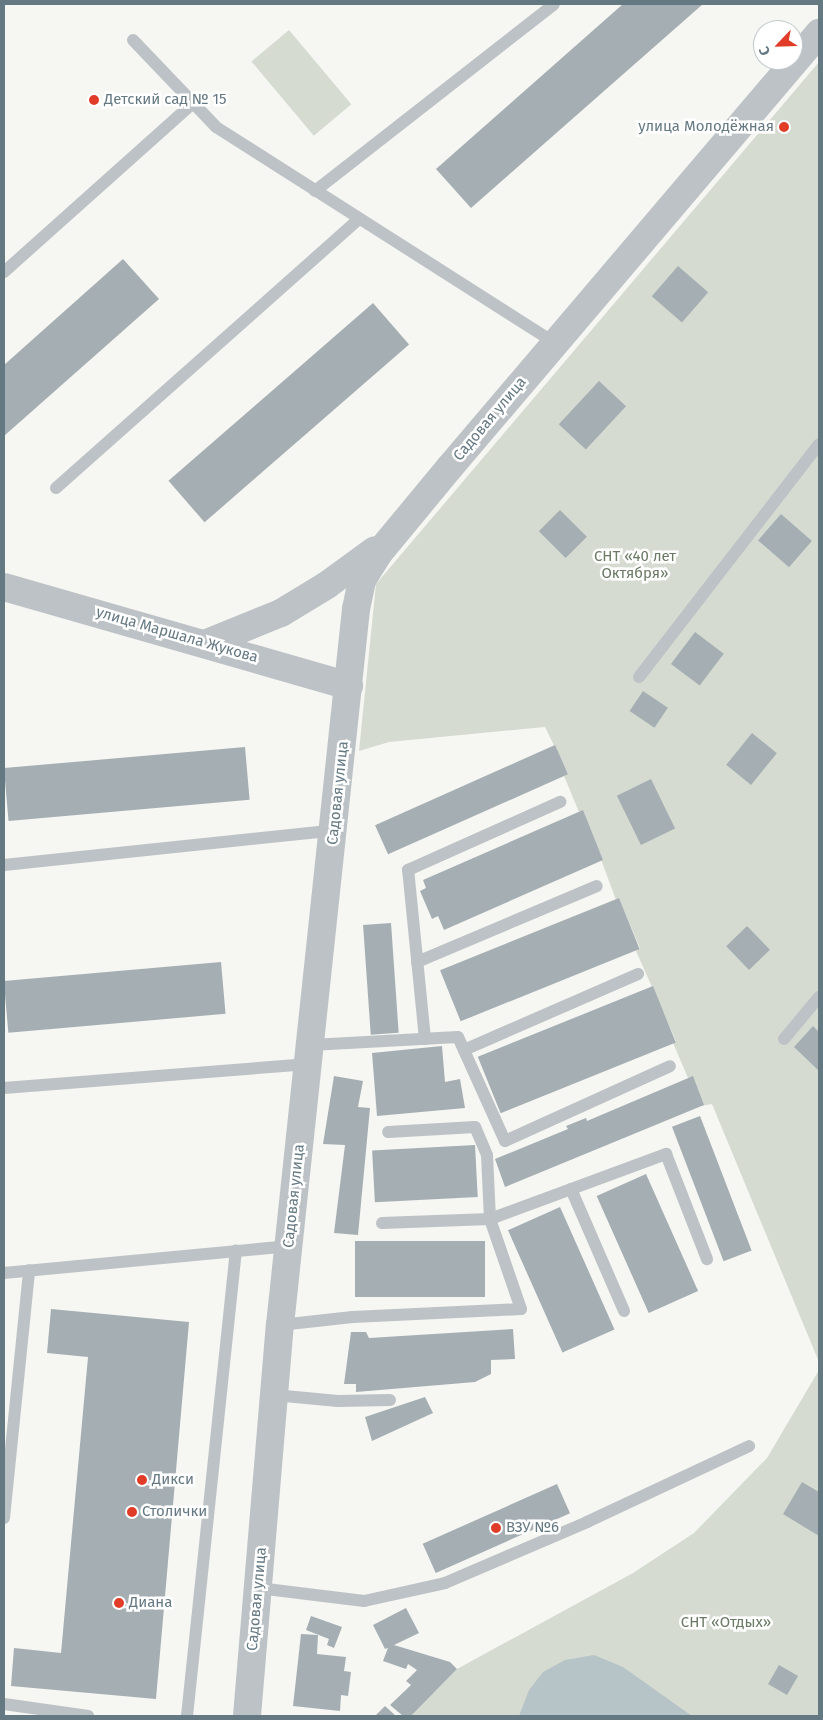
<!DOCTYPE html>
<html>
<head>
<meta charset="utf-8">
<style>
	body { margin:0 }
	#map { position:relative; width:823px; height:1720px; overflow:hidden; background:#f6f6f2; font-family:"Fira Sans",sans-serif }
	div>[style] { position:absolute }
	.green>* { inset:0; background:#d6dbd2; transform-origin:0 0 }
	.water>* { inset:0; background:#b6c4c7 }
	.building>* { inset:0; background:#a5afb3; transform-origin:0 0 }
	.service>* { height:12px; margin:-6px; padding:0 6px; transform-origin:6px; border-radius:6px; background:#bcc2c5 }
	.tertiary>* { height:28px; margin:-14px; padding:0 14px; transform-origin:14px; border-radius:14px; background:#bcc2c5 }
	.dots>* { width:14px; height:14px; translate:-50% -50%; box-sizing:border-box; border:2px solid #fff; border-radius:50% }
	span { translate:-50% -50%; white-space:nowrap; text-align:center; line-height:1.15; -webkit-text-stroke:5px #fff; paint-order:stroke }
	.poi-label { font-size:15px; color:#657983 }
	.left { translate:0 -50%; text-align:left }
	.right { translate:-100% -50%; text-align:right }
	.street-label { font-size:15px; color:#657983 }
	.park-label { font-size:15px; color:#6b7a64 }
	.frame { position:absolute; inset:0; border:5px solid #657983; pointer-events:none }
	.north { position:absolute; left:753px; top:20px; width:50px; height:50px; box-sizing:border-box; background:#fff; border:1px solid #c1c9cd; border-radius:50%; rotate:246deg; font-size:14px; font-weight:700; line-height:20px; text-align:center; color:#657983 }
	.north::after { content:''; display:block; margin:auto; width:18px; height:22px; background:#e13c27; clip-path:polygon(50% 0,100% 100%,50% 72%,0 100%) }
</style>
</head>
<body>
<div id="map">
	<div class="green">
		<i style="left:289px;top:30px;width:97px;height:49px;rotate:50deg"></i>
		<i style="clip-path:polygon(819px 62px,819px 1362px,712px 1104px,701px 1106px,688px 1078px,673px 1043px,676px 1041px,636px 951px,640px 948px,619px 899px,616px 900px,583px 811px,579px 812px,564px 776px,568px 774px,545px 727px,389px 742px,359px 751px,376px 584px)"></i>
		<i style="clip-path:polygon(819px 1370px,819px 1716px,411px 1716px,457px 1669px,633px 1573px,694px 1533px,767px 1458px)"></i>
	</div>
	<div class="water">
		<i style="clip-path:polygon(594px 1655px,623px 1667px,692px 1716px,519px 1716px,529px 1690px,543px 1672px,565px 1660px)"></i>
	</div>
	<div class="building">
		<i style="clip-path:polygon(623px 4px,703px 4px,471px 208px,436px 169px)"></i>
		<i style="clip-path:polygon(123px 259px,159px 299px,4px 436px,4px 365px)"></i>
		<i style="left:678px;top:266px;width:40px;height:40px;rotate:41deg"></i>
		<i style="left:373px;top:303px;width:55px;height:271px;rotate:49deg"></i>
		<i style="left:599px;top:381px;width:37px;height:59px;rotate:43deg"></i>
		<i style="left:560px;top:510px;width:38px;height:30px;rotate:45deg"></i>
		<i style="left:781px;top:514px;width:41px;height:35px;rotate:41deg"></i>
		<i style="left:695px;top:632px;width:36px;height:40px;rotate:37deg"></i>
		<i style="left:643px;top:691px;width:30px;height:24px;rotate:34deg"></i>
		<i style="left:752px;top:733px;width:32px;height:41px;rotate:39deg"></i>
		<i style="left:555px;top:745px;width:32px;height:197px;rotate:66deg"></i>
		<i style="left:245px;top:747px;width:53px;height:242px;rotate:85deg"></i>
		<i style="left:651px;top:779px;width:55px;height:38px;rotate:64deg"></i>
		<i style="clip-path:polygon(583px 810px,603px 860px,444px 930px,438px 916px,432px 919px,420px 891px,426px 888px,423px 880px)"></i>
		<i style="left:619px;top:898px;width:55px;height:193px;rotate:68deg"></i>
		<i style="left:391px;top:923px;width:110px;height:28px;rotate:86deg"></i>
		<i style="left:747px;top:926px;width:33px;height:29px;rotate:46deg"></i>
		<i style="left:221px;top:962px;width:52px;height:218px;rotate:85deg"></i>
		<i style="left:653px;top:986px;width:61px;height:189px;rotate:68deg"></i>
		<i style="clip-path:polygon(813px 1026px,819px 1032px,819px 1071px,794px 1047px)"></i>
		<i style="clip-path:polygon(442px 1046px,445px 1082px,460px 1079px,465px 1108px,377px 1116px,372px 1053px)"></i>
		<i style="clip-path:polygon(334px 1076px,363px 1081px,358px 1107px,370px 1108px,358px 1235px,334px 1233px,345px 1145px,323px 1144px)"></i>
		<i style="clip-path:polygon(693px 1076px,704px 1105px,505px 1187px,495px 1159px,568px 1129px,566px 1126px,586px 1118px,587px 1121px)"></i>
		<i style="left:700px;top:1116px;width:144px;height:30px;rotate:69deg"></i>
		<i style="left:475px;top:1145px;width:52px;height:103px;rotate:87deg"></i>
		<i style="left:646px;top:1174px;width:128px;height:54px;rotate:66deg"></i>
		<i style="left:560px;top:1207px;width:134px;height:57px;rotate:66deg"></i>
		<i style="left:485px;top:1241px;width:56px;height:130px;rotate:90deg"></i>
		<i style="clip-path:polygon(51px 1309px,189px 1322px,156px 1699px,11px 1686px,14px 1648px,61px 1653px,88px 1357px,47px 1353px)"></i>
		<i style="clip-path:polygon(513px 1329px,515px 1359px,491px 1360px,491px 1374px,475px 1382px,356px 1392px,356px 1384px,344px 1384px,351px 1332px,366px 1332px,369px 1338px)"></i>
		<i style="clip-path:polygon(425px 1397px,433px 1413px,372px 1441px,365px 1417px)"></i>
		<i style="clip-path:polygon(802px 1482px,819px 1492px,819px 1536px,783px 1514px)"></i>
		<i style="left:557px;top:1484px;width:32px;height:147px;rotate:66deg"></i>
		<i style="clip-path:polygon(406px 1608px,419px 1633px,394px 1645px,450px 1662px,457px 1669px,411px 1716px,403px 1716px,390px 1705px,411px 1685px,406px 1681px,417px 1670px,408px 1664px,406px 1669px,383px 1661px,388px 1648px,385px 1649px,373px 1625px)"></i>
		<i style="clip-path:polygon(311px 1616px,342px 1627px,334px 1648px,327px 1645px,329px 1639px,306px 1630px)"></i>
		<i style="clip-path:polygon(301px 1634px,318px 1635px,317px 1654px,346px 1657px,344px 1671px,351px 1672px,348px 1696px,341px 1695px,340px 1711px,293px 1706px)"></i>
		<i style="left:779px;top:1665px;width:22px;height:22px;rotate:30deg"></i>
		<i style="clip-path:polygon(385px 1706px,396px 1716px,375px 1716px)"></i>
	</div>
	<div class="service">
		<i style="left:133px;top:40px;width:120px;rotate:46.3deg"></i>
		<i style="left:216px;top:127px;width:402px;rotate:32.5deg"></i>
		<i style="left:315px;top:191px;width:303px;rotate:-38deg"></i>
		<i style="left:4px;top:272px;width:254px;rotate:-41.8deg"></i>
		<i style="left:56px;top:488px;width:405px;rotate:-41.6deg"></i>
		<i style="left:639px;top:677px;width:294px;rotate:-52.3deg"></i>
		<i style="left:4px;top:865px;width:333px;rotate:-6deg"></i>
		<i style="left:417px;top:962px;width:195px;rotate:-22.9deg"></i>
		<i style="left:425px;top:1039px;width:170px;rotate:-95.7deg"></i>
		<i style="left:408px;top:870px;width:167px;rotate:-24.1deg"></i>
		<i style="left:784px;top:1039px;width:55px;rotate:-50.2deg"></i>
		<i style="left:311px;top:1045px;width:147px;rotate:-3.1deg"></i>
		<i style="left:458px;top:1037px;width:114px;rotate:65.7deg"></i>
		<i style="left:505px;top:1141px;width:181px;rotate:-24.4deg"></i>
		<i style="left:464px;top:1050px;width:190px;rotate:-23.6deg"></i>
		<i style="left:4px;top:1088px;width:306px;rotate:-4.5deg"></i>
		<i style="left:571px;top:1189px;width:133px;rotate:66.5deg"></i>
		<i style="left:382px;top:1223px;width:108px;rotate:-2.1deg"></i>
		<i style="left:490px;top:1219px;width:64px;rotate:-92.7deg"></i>
		<i style="left:487px;top:1155px;width:30px;rotate:-113deg"></i>
		<i style="left:475px;top:1127px;width:87px;rotate:176.7deg"></i>
		<i style="left:4px;top:1273px;width:285px;rotate:-5.4deg"></i>
		<i style="left:280px;top:1325px;width:73px;rotate:-6.3deg"></i>
		<i style="left:353px;top:1317px;width:168px;rotate:-2.7deg"></i>
		<i style="left:521px;top:1309px;width:95px;rotate:-109deg"></i>
		<i style="left:490px;top:1219px;width:188px;rotate:-20.3deg"></i>
		<i style="left:666px;top:1154px;width:113px;rotate:68.7deg"></i>
		<i style="left:274px;top:1395px;width:64px;rotate:5.4deg"></i>
		<i style="left:338px;top:1401px;width:52px;rotate:-1.1deg"></i>
		<i style="left:4px;top:1518px;width:249px;rotate:-84.2deg"></i>
		<i style="left:258px;top:1588px;width:107px;rotate:7deg"></i>
		<i style="left:364px;top:1601px;width:83px;rotate:-12.5deg"></i>
		<i style="left:445px;top:1583px;width:155px;rotate:-23.2deg"></i>
		<i style="left:587px;top:1522px;width:179px;rotate:-25.1deg"></i>
		<i style="left:4px;top:1704px;width:85px;rotate:8.1deg"></i>
		<i style="left:187px;top:1716px;width:468px;rotate:-84deg"></i>
	</div>
	<div class="tertiary">
		<i style="left:4px;top:587px;width:359px;rotate:16deg"></i>
		<i style="left:207px;top:643px;width:80px;rotate:-22.1deg"></i>
		<i style="left:281px;top:613px;width:54px;rotate:-31.3deg"></i>
		<i style="left:327px;top:585px;width:59px;rotate:-36.1deg"></i>
		<i style="left:247px;top:1716px;width:392px;rotate:-85.2deg"></i>
		<i style="left:280px;top:1325px;width:720px;rotate:-83.94deg"></i>
		<i style="left:356px;top:609px;width:30px;rotate:-78deg"></i>
		<i style="left:362px;top:580px;width:31px;rotate:-58deg"></i>
		<i style="left:378px;top:554px;width:113px;rotate:-50.4deg"></i>
		<i style="left:450px;top:467px;width:570px;rotate:-49.63deg"></i>
	</div>
	<div class="dots">
		<i style="left:94px;top:100px;background:#e13c27"></i>
		<i style="left:784px;top:127px;background:#e13c27"></i>
		<i style="left:142px;top:1480px;background:#e13c27"></i>
		<i style="left:132px;top:1512px;background:#e13c27"></i>
		<i style="left:496px;top:1528px;background:#e13c27"></i>
		<i style="left:119px;top:1603px;background:#e13c27"></i>
	</div>
	<div class="poi-label">
		<span class="left" style="left:104px;top:100px">Детский сад № 15</span>
		<span class="right" style="left:774px;top:127px">улица Молодёжная</span>
		<span class="left" style="left:152px;top:1480px">Дикси</span>
		<span class="left" style="left:142px;top:1512px">Столички</span>
		<span class="left" style="left:506px;top:1528px">ВЗУ №6</span>
		<span class="left" style="left:129px;top:1603px">Диана</span>
	</div>
	<div class="street-label">
		<span style="left:490px;top:419px;rotate:-50deg">Садовая улица</span>
		<span style="left:177px;top:635px;rotate:16deg">улица Маршала Жукова</span>
		<span style="left:338px;top:793px;rotate:-84deg">Садовая улица</span>
		<span style="left:294px;top:1196px;rotate:-84deg">Садовая улица</span>
		<span style="left:257px;top:1599px;rotate:-85deg">Садовая улица</span>
	</div>
	<div class="park-label">
		<span style="left:635px;top:565px">СНТ «40 лет<br>Октября»</span>
		<span style="left:726px;top:1623px">СНТ «Отдых»</span>
	</div>
	<div class="frame"></div>
	<div class="north">С</div>
</div>
</body>
</html>
